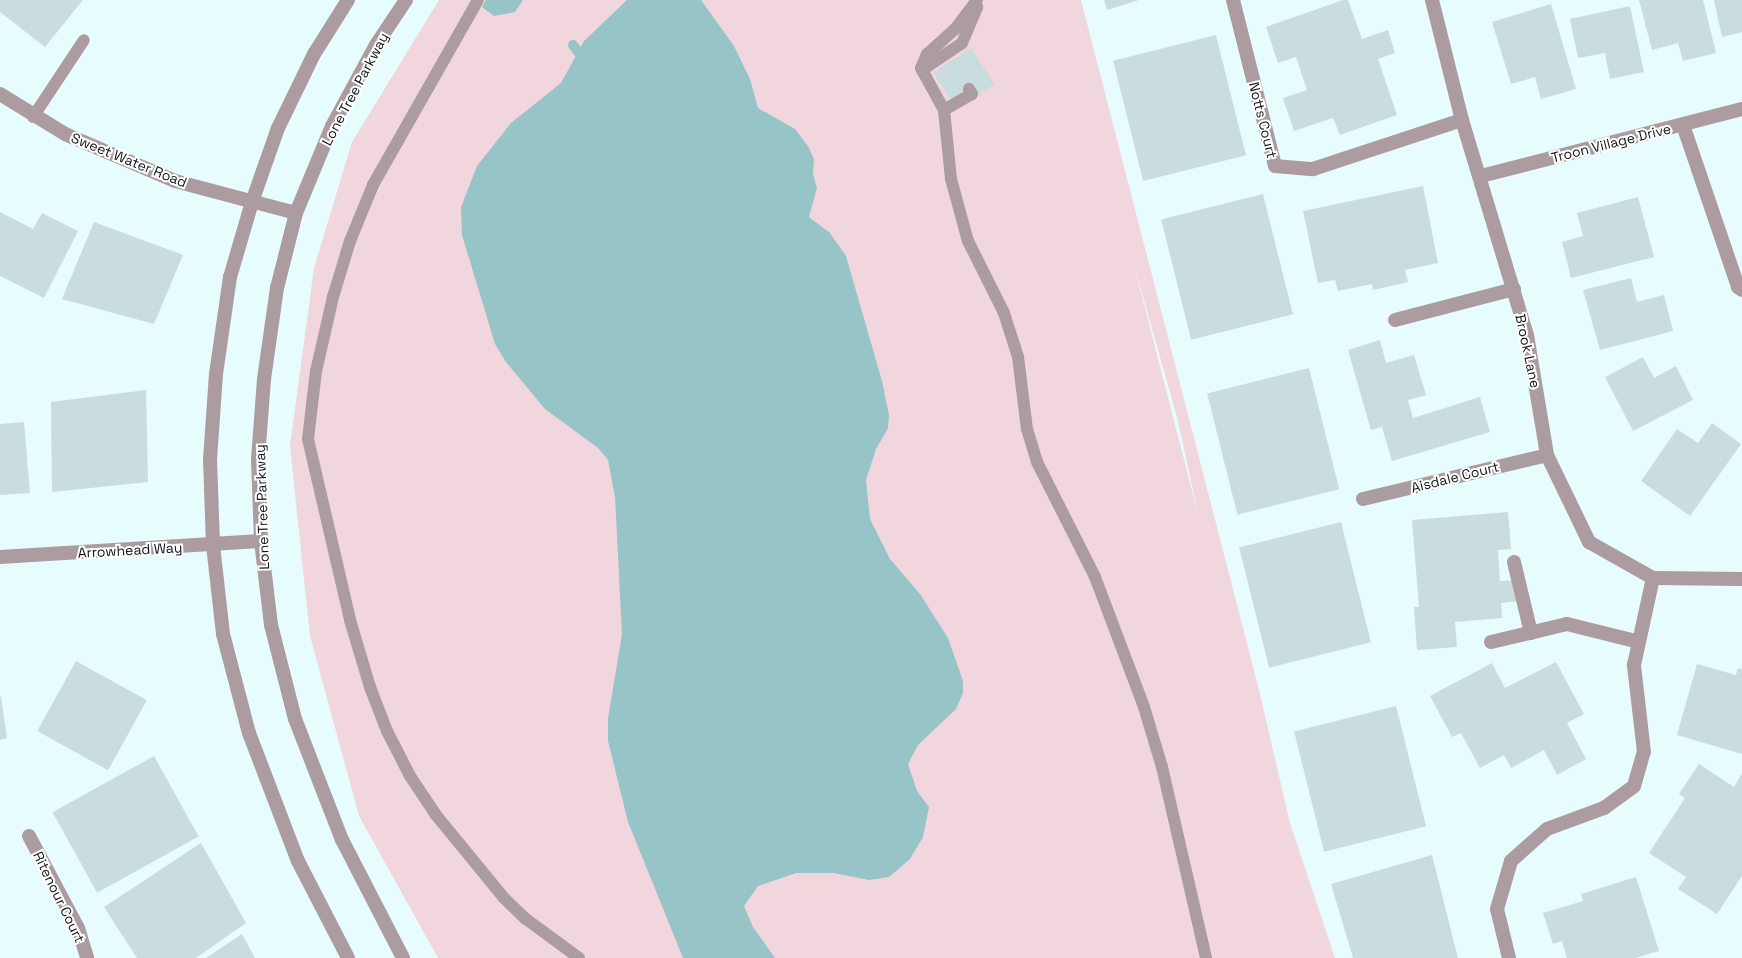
<!DOCTYPE html>
<html>
<head>
<meta charset="utf-8">
<style>
	body { margin:0 }
	#map { position:relative; width:1742px; height:958px; overflow:hidden; background:#e7fcfc; font-family:"Space Grotesk",sans-serif }
	div>[style] { position:absolute }
	.green>* { inset:0; background:#f2d6de }
	.water>* { inset:0; background:#97c4c6 }
	.stream>* { height:10px; margin:-5px; padding:0 5px; transform-origin:5px; border-radius:5px; background:#97c4c6 }
	.building>* { inset:0; background:#c9ddde; transform-origin:0 0 }
	.service>* { height:12px; margin:-6px; padding:0 6px; transform-origin:6px; border-radius:6px; background:#ac9ba0 }
	.minor>* { height:14px; margin:-7px; padding:0 7px; transform-origin:7px; border-radius:7px; background:#ac9ba0 }
	.tertiary>* { height:14px; margin:-7px; padding:0 7px; transform-origin:7px; border-radius:7px; background:#ac9ba0 }
	span { translate:-50% -50%; white-space:nowrap; text-align:center; line-height:1.15; -webkit-text-stroke:4px #fff; paint-order:stroke }
	.street-label { font-size:14px; color:#101718 }
</style>
</head>
<body>
<div id="map">
	<div class="green">
		<i style="clip-path:polygon(evenodd,439px 0,1081px 0,1259px 690px,1290px 823px,1335px 958px,438px 958px,359px 816px,310px 636px,290px 446px,314px 268px,352px 142px,439px 0,1136px 272px,1178px 421px,1198px 514px,1136px 273px,1136px 272px)"></i>
	</div>
	<div class="water">
		<i style="clip-path:polygon(486px 0,523px 0,515px 12px,494px 16px,482px 7px)"></i>
		<i style="clip-path:polygon(627px 0,701px 0,734px 46px,750px 79px,758px 108px,795px 129px,808px 146px,814px 159px,813px 174px,817px 188px,809px 217px,830px 233px,846px 256px,882px 381px,889px 415px,888px 428px,876px 449px,866px 480px,870px 519px,890px 559px,920px 594px,948px 638px,963px 681px,963px 693px,956px 709px,918px 745px,908px 764px,917px 791px,929px 807px,923px 837px,910px 859px,889px 877px,869px 880px,833px 873px,796px 873px,758px 886px,744px 906px,753px 927px,775px 958px,683px 958px,628px 822px,608px 741px,608px 718px,622px 634px,615px 497px,608px 460px,598px 448px,545px 409px,506px 362px,495px 344px,462px 235px,461px 207px,477px 166px,511px 123px,561px 83px,584px 41px)"></i>
	</div>
	<div class="stream">
		<i style="left:573px;top:45px;width:21px;rotate:53deg"></i>
	</div>
	<div class="building">
		<i style="clip-path:polygon(0 0,83px 0,45px 47px,0 12px)"></i>
		<i style="clip-path:polygon(1104px 0,1139px 0,1107px 10px)"></i>
		<i style="clip-path:polygon(1343px 0,1348px 0,1362px 39px,1388px 30px,1395px 53px,1378px 59px,1397px 115px,1340px 135px,1333px 118px,1294px 131px,1283px 98px,1307px 90px,1296px 57px,1278px 63px,1266px 27px)"></i>
		<i style="clip-path:polygon(1639px 0,1703px 0,1716px 53px,1683px 61px,1678px 43px,1652px 50px)"></i>
		<i style="clip-path:polygon(1714px 0,1742px 0,1742px 32px,1722px 37px)"></i>
		<i style="clip-path:polygon(1551px 4px,1576px 89px,1541px 99px,1535px 77px,1511px 84px,1492px 22px)"></i>
		<i style="clip-path:polygon(1630px 6px,1644px 72px,1610px 79px,1605px 53px,1578px 58px,1570px 19px)"></i>
		<i style="left:1216px;top:35px;width:124px;height:106px;rotate:76deg"></i>
		<i style="left:971px;top:48px;width:43px;height:45px;rotate:57deg"></i>
		<i style="clip-path:polygon(1423px 186px,1438px 263px,1405px 270px,1408px 282px,1373px 290px,1372px 284px,1338px 291px,1335px 280px,1318px 283px,1303px 211px)"></i>
		<i style="left:1263px;top:194px;width:124px;height:105px;rotate:76deg"></i>
		<i style="clip-path:polygon(1638px 197px,1654px 257px,1571px 278px,1562px 242px,1583px 236px,1577px 213px)"></i>
		<i style="clip-path:polygon(0 212px,33px 229px,42px 213px,78px 231px,44px 298px,0 276px)"></i>
		<i style="clip-path:polygon(94px 222px,183px 255px,154px 324px,62px 299px)"></i>
		<i style="clip-path:polygon(1631px 278px,1637px 302px,1664px 295px,1673px 331px,1600px 350px,1583px 290px)"></i>
		<i style="clip-path:polygon(1380px 340px,1386px 363px,1414px 355px,1426px 395px,1408px 400px,1413px 418px,1480px 397px,1490px 432px,1392px 461px,1382px 427px,1371px 430px,1348px 350px)"></i>
		<i style="clip-path:polygon(1643px 357px,1654px 378px,1676px 366px,1693px 400px,1633px 431px,1605px 377px)"></i>
		<i style="left:1309px;top:368px;width:125px;height:105px;rotate:76deg"></i>
		<i style="clip-path:polygon(146px 390px,148px 482px,52px 492px,51px 402px)"></i>
		<i style="clip-path:polygon(24px 422px,30px 493px,0 495px,0 424px)"></i>
		<i style="clip-path:polygon(1712px 423px,1741px 444px,1690px 516px,1641px 481px,1677px 429px,1698px 443px)"></i>
		<i style="clip-path:polygon(1508px 512px,1511px 549px,1498px 550px,1500px 581px,1517px 580px,1519px 601px,1501px 603px,1502px 618px,1455px 622px,1457px 647px,1417px 650px,1414px 607px,1419px 607px,1412px 520px)"></i>
		<i style="left:1341px;top:522px;width:124px;height:105px;rotate:76deg"></i>
		<i style="left:76px;top:661px;width:81px;height:80px;rotate:29deg"></i>
		<i style="clip-path:polygon(1556px 662px,1584px 714px,1567px 723px,1586px 759px,1557px 775px,1544px 750px,1511px 768px,1504px 755px,1480px 768px,1461px 733px,1452px 737px,1430px 696px,1492px 663px,1505px 688px)"></i>
		<i style="clip-path:polygon(1697px 664px,1736px 675px,1738px 668px,1742px 669px,1742px 754px,1677px 735px)"></i>
		<i style="clip-path:polygon(1px 696px,7px 738px,0 740px,0 697px)"></i>
		<i style="left:1396px;top:706px;width:124px;height:105px;rotate:76deg"></i>
		<i style="left:154px;top:756px;width:92px;height:116px;rotate:61deg"></i>
		<i style="clip-path:polygon(1699px 764px,1734px 787px,1742px 773px,1742px 876px,1717px 914px,1678px 889px,1686px 877px,1649px 853px,1685px 798px,1679px 794px)"></i>
		<i style="clip-path:polygon(201px 843px,246px 923px,196px 958px,137px 958px,104px 907px)"></i>
		<i style="clip-path:polygon(1432px 855px,1458px 958px,1353px 958px,1331px 884px)"></i>
		<i style="clip-path:polygon(1636px 877px,1659px 951px,1635px 958px,1567px 958px,1562px 941px,1553px 944px,1543px 913px,1583px 901px,1581px 894px)"></i>
		<i style="clip-path:polygon(242px 934px,255px 958px,206px 958px)"></i>
	</div>
	<div class="service">
		<i style="left:478px;top:0;width:213px;rotate:119.6deg"></i>
		<i style="left:373px;top:185px;width:61px;rotate:112.3deg"></i>
		<i style="left:350px;top:241px;width:59px;rotate:106.9deg"></i>
		<i style="left:333px;top:297px;width:76px;rotate:102.9deg"></i>
		<i style="left:316px;top:371px;width:68px;rotate:96.7deg"></i>
		<i style="left:308px;top:439px;width:186px;rotate:76.9deg"></i>
		<i style="left:350px;top:620px;width:70px;rotate:73.4deg"></i>
		<i style="left:370px;top:687px;width:47px;rotate:68.9deg"></i>
		<i style="left:387px;top:731px;width:51px;rotate:62.9deg"></i>
		<i style="left:410px;top:776px;width:47px;rotate:56.3deg"></i>
		<i style="left:436px;top:815px;width:107px;rotate:50.7deg"></i>
		<i style="left:504px;top:898px;width:30px;rotate:44deg"></i>
		<i style="left:526px;top:919px;width:66px;rotate:36.3deg"></i>
		<i style="left:977px;top:0;width:36px;rotate:127deg"></i>
		<i style="left:955px;top:29px;width:38px;rotate:138deg"></i>
		<i style="left:927px;top:54px;width:15px;rotate:113deg"></i>
		<i style="left:921px;top:68px;width:48px;rotate:61.3deg"></i>
		<i style="left:944px;top:110px;width:69px;rotate:84.2deg"></i>
		<i style="left:951px;top:179px;width:64px;rotate:74.7deg"></i>
		<i style="left:968px;top:241px;width:80px;rotate:63.4deg"></i>
		<i style="left:1004px;top:313px;width:46px;rotate:72.3deg"></i>
		<i style="left:1018px;top:357px;width:73px;rotate:82.9deg"></i>
		<i style="left:1027px;top:429px;width:34px;rotate:73deg"></i>
		<i style="left:1037px;top:462px;width:129px;rotate:63.2deg"></i>
		<i style="left:1095px;top:577px;width:139px;rotate:69.3deg"></i>
		<i style="left:1144px;top:707px;width:63px;rotate:73.3deg"></i>
		<i style="left:1162px;top:767px;width:196px;rotate:77deg"></i>
		<i style="left:922px;top:70px;width:48px;rotate:-34deg"></i>
		<i style="left:962px;top:43px;width:39px;rotate:-67deg"></i>
		<i style="left:944px;top:110px;width:32px;rotate:-30deg"></i>
		<i style="left:972px;top:94px;width:6px;rotate:-121deg"></i>
		<i style="left:33px;top:117px;width:92px;rotate:-56.5deg"></i>
	</div>
	<div class="minor">
		<i style="left:1233px;top:0;width:171px;rotate:75.8deg"></i>
		<i style="left:1275px;top:166px;width:38px;rotate:5deg"></i>
		<i style="left:1313px;top:169px;width:157px;rotate:-18.2deg"></i>
		<i style="left:1432px;top:0;width:124px;rotate:76deg"></i>
		<i style="left:1462px;top:120px;width:225px;rotate:73.2deg"></i>
		<i style="left:1527px;top:335px;width:122px;rotate:80.5deg"></i>
		<i style="left:1547px;top:455px;width:97px;rotate:64.2deg"></i>
		<i style="left:1589px;top:542px;width:73px;rotate:29.4deg"></i>
		<i style="left:1653px;top:578px;width:89px;rotate:0.6deg"></i>
		<i style="left:0;top:94px;width:76px;rotate:31.6deg"></i>
		<i style="left:65px;top:134px;width:120px;rotate:23.1deg"></i>
		<i style="left:175px;top:181px;width:125px;rotate:14.8deg"></i>
		<i style="left:1683px;top:125px;width:171px;rotate:71.2deg"></i>
		<i style="left:1738px;top:287px;width:5px;rotate:37deg"></i>
		<i style="left:1481px;top:176px;width:269px;rotate:-14.4deg"></i>
		<i style="left:1395px;top:320px;width:123px;rotate:-14.6deg"></i>
		<i style="left:1363px;top:499px;width:189px;rotate:-13.4deg"></i>
		<i style="left:0;top:557px;width:261px;rotate:-3.5deg"></i>
		<i style="left:1514px;top:562px;width:73px;rotate:76.5deg"></i>
		<i style="left:1491px;top:642px;width:78px;rotate:-13.3deg"></i>
		<i style="left:1567px;top:624px;width:74px;rotate:14deg"></i>
		<i style="left:29px;top:836px;width:104px;rotate:62deg"></i>
		<i style="left:78px;top:928px;width:31px;rotate:73deg"></i>
		<i style="left:1509px;top:958px;width:50px;rotate:-103.8deg"></i>
		<i style="left:1497px;top:909px;width:50px;rotate:-73.7deg"></i>
		<i style="left:1511px;top:861px;width:48px;rotate:-41.6deg"></i>
		<i style="left:1547px;top:829px;width:61px;rotate:-20.2deg"></i>
		<i style="left:1604px;top:808px;width:37px;rotate:-36deg"></i>
		<i style="left:1634px;top:786px;width:35px;rotate:-74deg"></i>
		<i style="left:1644px;top:752px;width:88px;rotate:-96.6deg"></i>
		<i style="left:1634px;top:665px;width:89px;rotate:-77.7deg"></i>
	</div>
	<div class="tertiary">
		<i style="left:348px;top:0;width:64px;rotate:122.2deg"></i>
		<i style="left:314px;top:54px;width:82px;rotate:115.9deg"></i>
		<i style="left:278px;top:128px;width:78px;rotate:109.4deg"></i>
		<i style="left:252px;top:202px;width:78px;rotate:106.3deg"></i>
		<i style="left:230px;top:277px;width:98px;rotate:98.2deg"></i>
		<i style="left:216px;top:374px;width:85px;rotate:94deg"></i>
		<i style="left:210px;top:459px;width:86px;rotate:88deg"></i>
		<i style="left:213px;top:545px;width:90px;rotate:83.6deg"></i>
		<i style="left:223px;top:634px;width:102px;rotate:75.3deg"></i>
		<i style="left:249px;top:733px;width:137px;rotate:69.1deg"></i>
		<i style="left:298px;top:861px;width:109px;rotate:62.7deg"></i>
		<i style="left:403px;top:958px;width:133px;rotate:-117.3deg"></i>
		<i style="left:342px;top:840px;width:130px;rotate:-111.2deg"></i>
		<i style="left:295px;top:719px;width:97px;rotate:-104.3deg"></i>
		<i style="left:271px;top:625px;width:85px;rotate:-96.8deg"></i>
		<i style="left:261px;top:541px;width:82px;rotate:-92.1deg"></i>
		<i style="left:258px;top:459px;width:80px;rotate:-85.7deg"></i>
		<i style="left:264px;top:379px;width:92px;rotate:-81.9deg"></i>
		<i style="left:277px;top:288px;width:77px;rotate:-75.8deg"></i>
		<i style="left:296px;top:213px;width:94px;rotate:-67.5deg"></i>
		<i style="left:332px;top:126px;width:92px;rotate:-61.5deg"></i>
		<i style="left:376px;top:45px;width:54px;rotate:-56.3deg"></i>
	</div>
	<div class="street-label">
		<span style="left:355px;top:89px;rotate:-62deg">Lone Tree Parkway</span>
		<span style="left:1263px;top:120px;rotate:76deg">Notts Court</span>
		<span style="left:1611px;top:143px;rotate:-14deg">Troon Village Drive</span>
		<span style="left:129px;top:160px;rotate:22deg">Sweet Water Road</span>
		<span style="left:1528px;top:351px;rotate:78deg">Brook Lane</span>
		<span style="left:1455px;top:477px;rotate:-14deg">Aisdale Court</span>
		<span style="left:262px;top:507px;rotate:-92deg">Lone Tree Parkway</span>
		<span style="left:130px;top:550px;rotate:-3deg">Arrowhead Way</span>
		<span style="left:59px;top:897px;rotate:64deg">Ritenour Court</span>
	</div>
</div>
</body>
</html>
